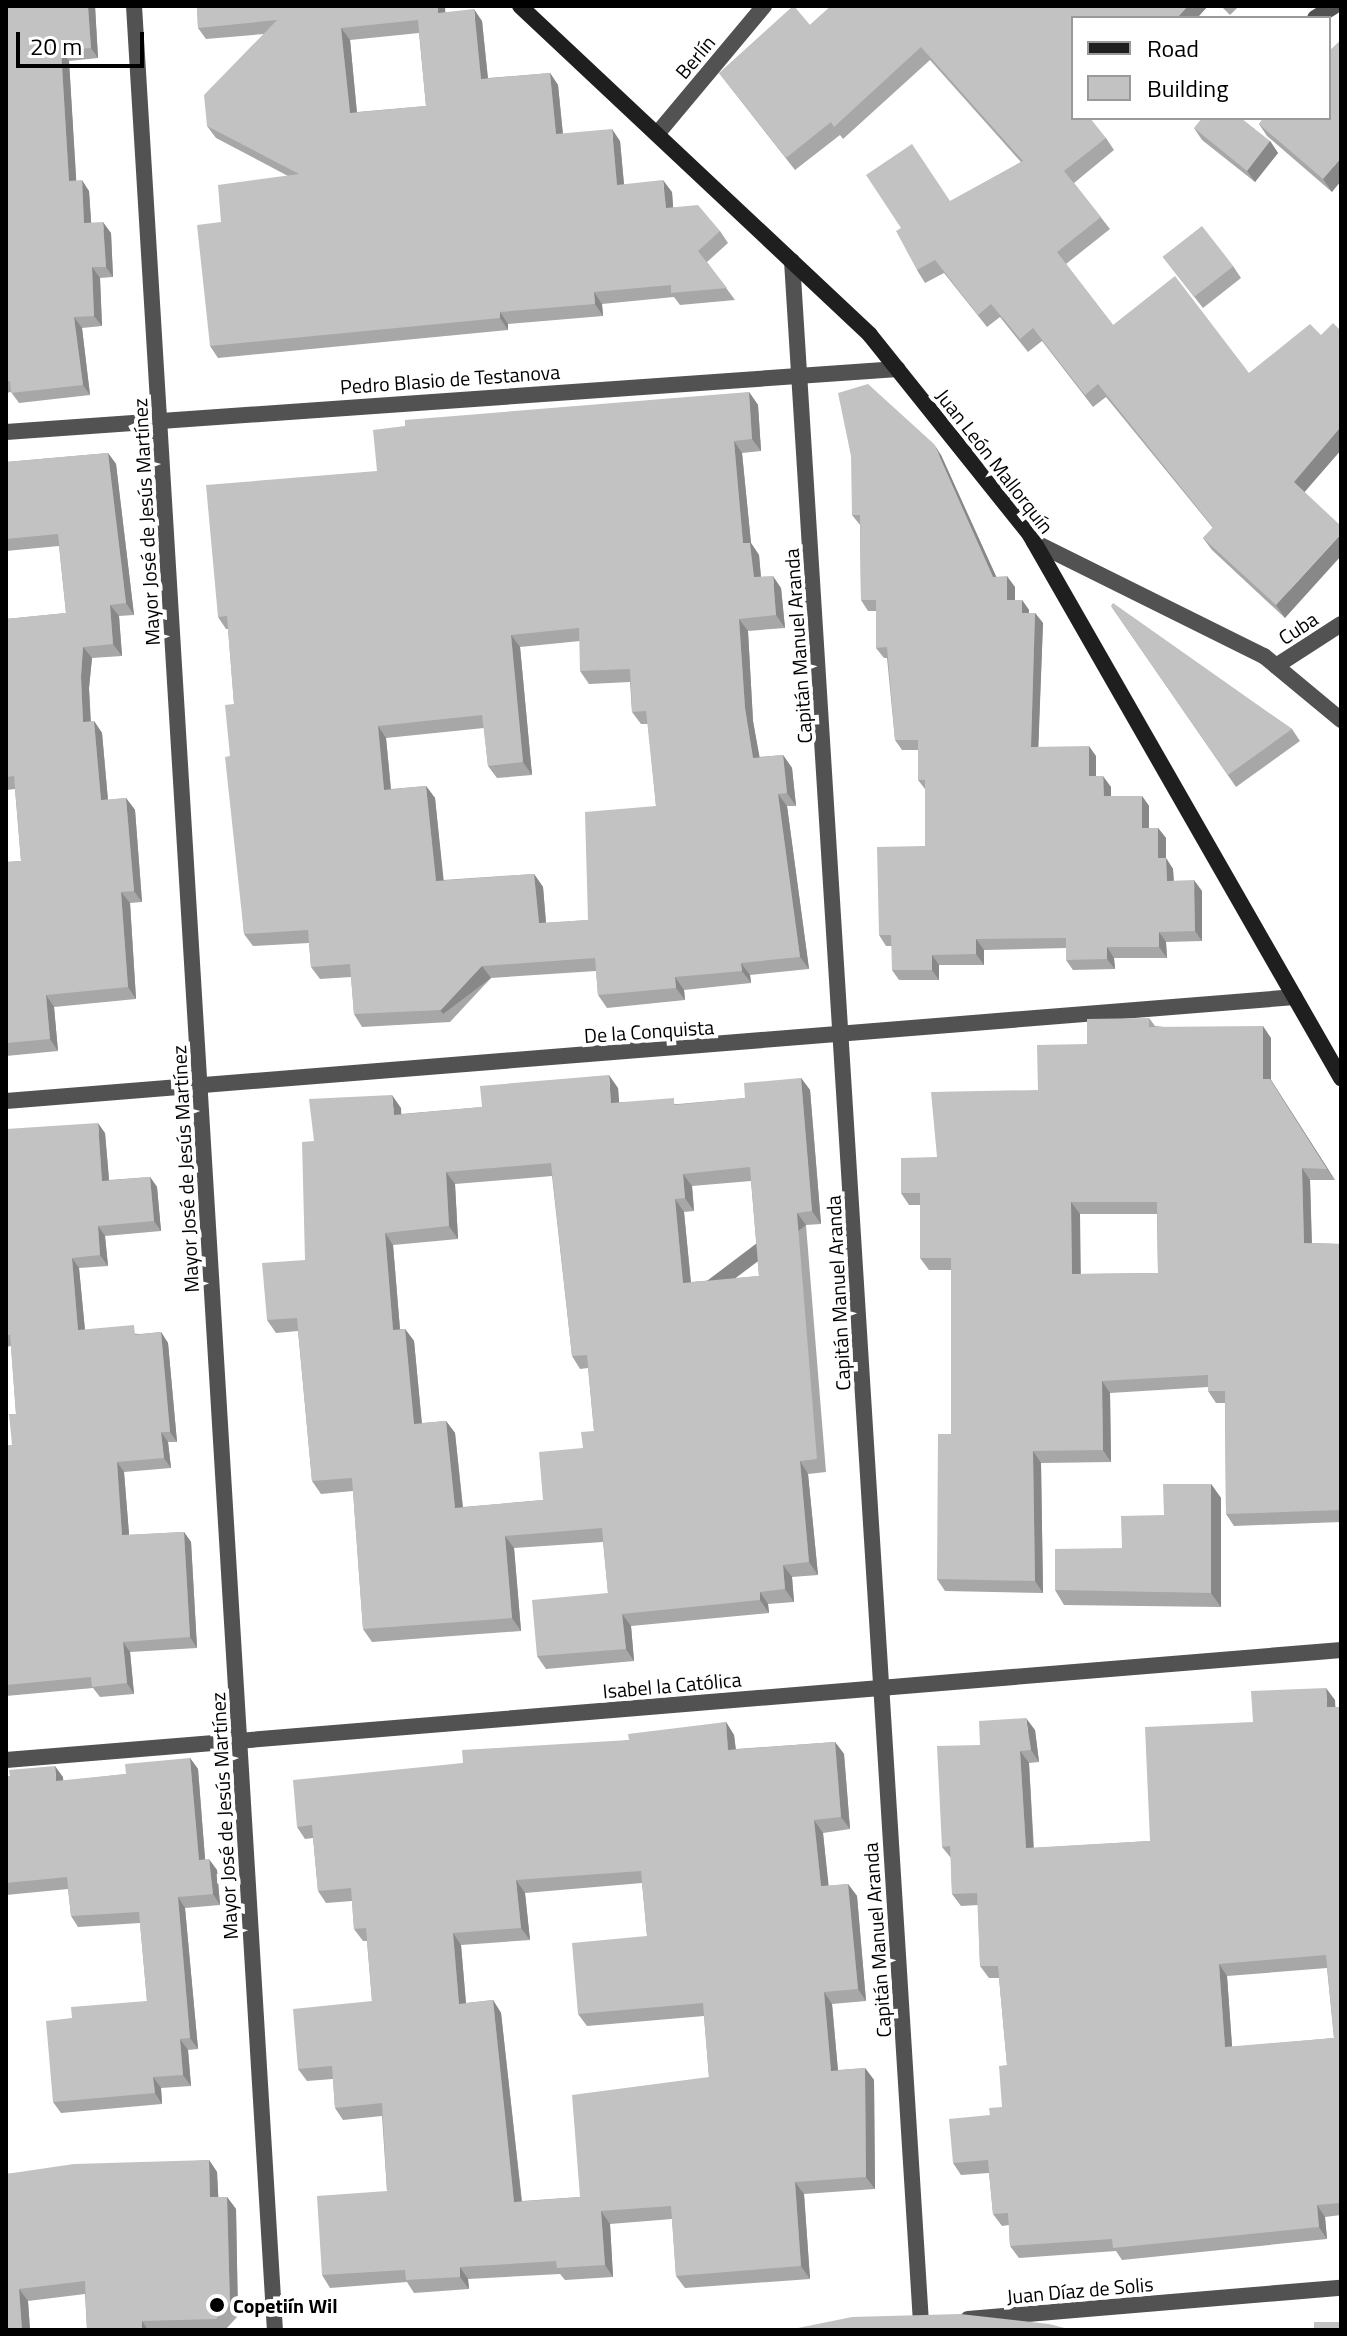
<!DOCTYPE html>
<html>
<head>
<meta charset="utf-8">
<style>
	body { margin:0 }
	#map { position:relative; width:1347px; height:2336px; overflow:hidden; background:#fff; font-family:"Titillium Web",sans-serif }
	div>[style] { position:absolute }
	.street>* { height:16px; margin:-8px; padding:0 8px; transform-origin:8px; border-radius:8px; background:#525252 }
	.secondary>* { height:16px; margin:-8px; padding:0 8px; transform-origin:8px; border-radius:8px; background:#1f1f1f }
	.wall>* { inset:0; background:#a7a7a7 }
	.shaded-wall>* { inset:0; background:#888; transform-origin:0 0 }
	.building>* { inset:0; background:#c2c2c2; transform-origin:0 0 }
	.dots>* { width:22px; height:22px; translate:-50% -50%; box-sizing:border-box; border:4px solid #fff; border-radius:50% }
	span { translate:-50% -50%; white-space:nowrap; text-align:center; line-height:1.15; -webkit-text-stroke:8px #fff; paint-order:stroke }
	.street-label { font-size:20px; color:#000 }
	.poi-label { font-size:20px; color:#000; font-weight:700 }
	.left { translate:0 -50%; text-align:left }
	.frame { position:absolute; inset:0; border:8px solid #000; pointer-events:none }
	.legend { position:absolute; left:1071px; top:16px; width:260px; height:104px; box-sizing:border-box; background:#fff; border:2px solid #999; margin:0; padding:10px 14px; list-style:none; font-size:24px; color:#000 }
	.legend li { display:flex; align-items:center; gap:16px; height:40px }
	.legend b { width:40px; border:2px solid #999 }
	.scale { position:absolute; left:16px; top:32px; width:128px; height:36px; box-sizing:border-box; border:4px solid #000; border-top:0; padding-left:10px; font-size:24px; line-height:28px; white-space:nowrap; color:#000; -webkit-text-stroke:6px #fff; paint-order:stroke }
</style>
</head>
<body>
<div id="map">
	<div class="street">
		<i style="left:134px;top:6px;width:2328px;rotate:86.53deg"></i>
		<i style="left:1315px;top:18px;width:22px;rotate:-32deg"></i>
		<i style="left:657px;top:134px;width:167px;rotate:-50.1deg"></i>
		<i style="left:792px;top:261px;width:2066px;rotate:86.42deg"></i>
		<i style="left:6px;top:432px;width:894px;rotate:-4.04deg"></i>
		<i style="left:1034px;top:542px;width:257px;rotate:26.4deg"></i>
		<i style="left:1264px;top:656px;width:100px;rotate:39.7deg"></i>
		<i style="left:1276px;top:666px;width:77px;rotate:-32.9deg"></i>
		<i style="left:6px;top:1101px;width:1293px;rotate:-4.61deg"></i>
		<i style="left:6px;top:1760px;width:1340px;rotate:-4.71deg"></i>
		<i style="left:968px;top:2319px;width:374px;rotate:-4.8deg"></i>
	</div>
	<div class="secondary">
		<i style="left:520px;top:6px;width:480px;rotate:43.2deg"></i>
		<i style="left:870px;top:335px;width:256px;rotate:51.3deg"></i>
		<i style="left:1030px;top:535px;width:626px;rotate:60.2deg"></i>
	</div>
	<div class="wall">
		<i style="clip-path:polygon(6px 6px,95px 6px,98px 58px,69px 61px,76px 181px,89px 191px,91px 223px,111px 233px,113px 277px,100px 278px,102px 326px,82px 328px,90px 395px,19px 403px,11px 392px,6px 393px)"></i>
		<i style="clip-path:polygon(evenodd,197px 6px,445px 12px,482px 21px,488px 78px,550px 73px,558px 85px,563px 134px,620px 141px,624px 184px,672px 192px,673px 207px,720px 231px,728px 243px,707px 262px,735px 300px,680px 305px,674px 297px,602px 304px,603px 316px,508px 324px,508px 330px,218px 358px,210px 346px,221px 222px,288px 176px,216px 138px,207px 126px,264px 34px,206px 39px,198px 28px,197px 6px,419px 33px,426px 106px,357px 112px,350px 40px,419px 33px)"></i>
		<i style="clip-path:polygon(831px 6px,1208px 6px,1197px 18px,1073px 18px,1073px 118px,1106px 138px,1114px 150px,1074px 183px,1110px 229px,1066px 264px,1113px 325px,1249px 373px,1321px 335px,1341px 331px,1341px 450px,1304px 492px,1285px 618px,1212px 550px,1203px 538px,1213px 528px,1106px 397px,1093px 407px,1042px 341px,1028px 352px,1000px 317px,987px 327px,944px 273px,925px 283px,917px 270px,951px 201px,1021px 162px,930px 60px,843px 139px,840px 135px,795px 170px,719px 73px,810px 25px)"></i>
		<i style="clip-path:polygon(1221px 6px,1239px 6px,1230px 15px)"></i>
		<i style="clip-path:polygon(1341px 40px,1332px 192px,1267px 136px,1259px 124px)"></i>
		<i style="clip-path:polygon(1194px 128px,1270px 141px,1278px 153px,1255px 182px,1202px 140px)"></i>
		<i style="clip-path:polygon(1163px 257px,1233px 266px,1241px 278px,1203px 308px)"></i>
		<i style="clip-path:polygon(evenodd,749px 392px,758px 405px,761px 451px,742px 453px,751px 543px,759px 555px,761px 577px,781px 588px,785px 628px,748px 631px,753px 721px,759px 757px,783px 755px,792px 768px,796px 806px,787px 806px,809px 969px,750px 975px,751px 983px,684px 990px,685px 1000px,607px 1008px,598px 995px,596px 971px,491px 978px,450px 1022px,362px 1027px,354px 1014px,351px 977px,320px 979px,311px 967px,309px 943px,253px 946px,244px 934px,230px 756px,234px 704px,228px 629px,226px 629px,218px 617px,377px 471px,749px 392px,580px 641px,580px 671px,589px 684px,630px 682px,632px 712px,641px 724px,648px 724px,656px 806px,588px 920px,546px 923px,543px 887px,534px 874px,443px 880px,435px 798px,426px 786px,391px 789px,386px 738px,484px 728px,488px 766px,497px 778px,532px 775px,520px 647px,580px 641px)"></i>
		<i style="clip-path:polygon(108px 453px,116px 464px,134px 615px,119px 616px,122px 656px,92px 658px,89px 688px,91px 721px,94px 721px,102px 733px,108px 800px,126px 798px,135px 810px,142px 902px,130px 903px,136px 999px,54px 1007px,58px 1051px,6px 1056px,6px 862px,21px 861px,15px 789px,6px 790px,6px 619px,66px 613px,59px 546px,6px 551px,6px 462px)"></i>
		<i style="clip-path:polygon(941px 455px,996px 577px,1015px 587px,1015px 600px,1022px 600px,1029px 610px,1029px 613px,1035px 613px,1043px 623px,1038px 747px,1096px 756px,1096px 776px,1111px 787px,1111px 796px,1142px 796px,1149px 806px,1149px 828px,1158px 828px,1166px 838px,1166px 858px,1173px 869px,1174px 881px,1202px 891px,1202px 941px,1166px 942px,1167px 958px,1114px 958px,1115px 969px,1073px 970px,1066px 960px,1066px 948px,984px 950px,984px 965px,939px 965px,939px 980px,899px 980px,892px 970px,892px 946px,886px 946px,879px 935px,925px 846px,925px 789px,918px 780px,918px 750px,902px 750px,895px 740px,887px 658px,884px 658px,876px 648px,876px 611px,868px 611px,861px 600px,860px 525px,852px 515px)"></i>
		<i style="clip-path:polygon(1111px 606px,1292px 729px,1300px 741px,1236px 787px)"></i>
		<i style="clip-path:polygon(evenodd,1149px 1018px,1155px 1026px,1271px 1038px,1271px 1080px,1335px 1180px,1310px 1180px,1312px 1243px,1341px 1244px,1341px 1522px,1234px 1526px,1226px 1514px,1225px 1403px,1216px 1403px,1208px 1391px,1208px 1387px,1110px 1393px,1111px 1462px,1041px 1463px,1043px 1593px,945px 1591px,937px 1579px,951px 1434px,951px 1270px,929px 1270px,920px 1258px,920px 1205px,909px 1205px,901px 1193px,937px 1157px,1038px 1090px,1087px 1044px,1149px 1018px,1080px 1214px,1157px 1214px,1158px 1273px,1080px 1274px,1080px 1214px)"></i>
		<i style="clip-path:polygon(evenodd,801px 1078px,810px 1090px,821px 1224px,806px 1225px,826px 1472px,808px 1474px,818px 1575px,792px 1577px,794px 1602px,768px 1604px,769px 1613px,631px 1626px,634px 1661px,546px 1669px,537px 1656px,608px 1593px,603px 1542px,514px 1548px,521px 1631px,372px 1642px,363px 1629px,353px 1491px,321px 1494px,312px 1481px,298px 1331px,276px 1333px,267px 1320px,305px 1260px,314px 1141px,401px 1108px,401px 1114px,482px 1107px,618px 1088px,619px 1102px,678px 1104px,745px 1098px,801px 1078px,552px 1176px,572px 1356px,580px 1369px,588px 1368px,594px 1431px,583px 1448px,543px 1500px,463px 1507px,455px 1433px,446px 1421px,422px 1423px,414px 1341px,405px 1329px,400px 1329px,393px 1245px,458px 1239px,455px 1184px,552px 1176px,801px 1078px,751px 1181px,759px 1276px,691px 1282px,684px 1212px,694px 1211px,692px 1186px,751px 1181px)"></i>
		<i style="clip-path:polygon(6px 1129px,105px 1133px,109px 1180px,150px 1177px,157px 1187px,161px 1231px,105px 1236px,108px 1266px,79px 1268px,85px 1330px,140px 1334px,161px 1332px,168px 1343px,177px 1442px,168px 1442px,171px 1468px,124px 1472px,129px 1535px,184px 1532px,191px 1542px,197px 1648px,130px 1652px,134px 1694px,100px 1697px,93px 1688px,6px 1696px,6px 1446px,12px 1445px,16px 1414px,11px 1346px,6px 1347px)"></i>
		<i style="clip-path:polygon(1211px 1484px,1221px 1498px,1221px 1607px,1064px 1605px,1055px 1590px,1122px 1548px)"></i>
		<i style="clip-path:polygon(evenodd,1335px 1700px,1335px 1707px,1341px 1707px,1341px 2215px,1325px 2217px,1327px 2239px,1122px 2260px,1116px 2251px,1019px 2258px,1010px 2246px,1009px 2225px,1002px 2226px,993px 2214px,989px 2173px,961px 2175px,953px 2163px,990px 2115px,1002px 2107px,1007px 2065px,999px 1978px,989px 1978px,980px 1966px,978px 1905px,961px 1906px,952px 1894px,951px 1858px,942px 1847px,980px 1745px,1035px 1730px,1039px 1762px,1029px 1763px,1034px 1848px,1150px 1841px,1253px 1722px,1335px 1700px,1327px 1968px,1334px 2038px,1232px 2047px,1227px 1976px,1327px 1968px)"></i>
		<i style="clip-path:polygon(evenodd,726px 1722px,734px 1735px,736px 1749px,835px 1742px,844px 1754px,850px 1829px,823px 1833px,828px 1886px,848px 1884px,857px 1896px,866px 2001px,832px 2004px,838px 2070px,865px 2068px,874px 2080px,875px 2189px,804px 2194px,810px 2279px,685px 2288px,676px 2276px,672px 2219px,610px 2224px,613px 2277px,565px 2280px,560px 2274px,468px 2279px,469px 2289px,414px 2293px,407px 2282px,330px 2288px,322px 2275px,387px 2191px,382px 2116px,343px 2120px,335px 2108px,333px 2079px,307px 2081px,298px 2069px,372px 2001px,367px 1941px,363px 1941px,354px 1929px,352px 1901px,326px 1903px,318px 1891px,313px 1838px,305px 1839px,297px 1827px,463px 1763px,629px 1740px,726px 1722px,642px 1883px,647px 1936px,578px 2014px,587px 2026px,704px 2016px,709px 2077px,580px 2197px,522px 2201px,501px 2013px,493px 2000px,466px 2003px,461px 1945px,530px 1940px,525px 1893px,642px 1883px)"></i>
		<i style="clip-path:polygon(190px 1758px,198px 1769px,205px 1859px,217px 1870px,220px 1905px,185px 1908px,198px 2049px,188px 2050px,191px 2086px,161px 2088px,162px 2104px,61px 2113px,53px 2102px,72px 2018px,147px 2001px,140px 1923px,78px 1927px,71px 1916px,68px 1889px,6px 1895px,6px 1776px,63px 1777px,63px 1781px,126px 1774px)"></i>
		<i style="clip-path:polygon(209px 2160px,217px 2172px,218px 2197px,227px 2197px,236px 2209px,238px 2316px,225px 2330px,87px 2330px,85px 2294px,28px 2301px,30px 2330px,6px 2330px,6px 2174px)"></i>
	</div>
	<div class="shaded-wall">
		<i style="clip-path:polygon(88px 6px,95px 6px,98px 58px,91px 48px)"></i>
		<i style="clip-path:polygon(438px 6px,445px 6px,446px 24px,438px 13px)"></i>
		<i style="clip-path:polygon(1188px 6px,1208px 6px,1197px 18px,1177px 18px)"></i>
		<i style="clip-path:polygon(474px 9px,482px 21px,489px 90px,481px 79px)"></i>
		<i style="clip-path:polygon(341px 28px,350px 40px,358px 125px,350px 113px)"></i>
		<i style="clip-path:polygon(61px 50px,69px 61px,77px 192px,69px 181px)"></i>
		<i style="clip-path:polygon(550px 73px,558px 85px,564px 146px,556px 134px)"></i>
		<i style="clip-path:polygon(612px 129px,620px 141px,625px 196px,617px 185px)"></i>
		<i style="clip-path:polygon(1270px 141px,1278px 153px,1255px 182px,1247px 171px)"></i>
		<i style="clip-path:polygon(1341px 158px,1341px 181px,1332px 192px,1323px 179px)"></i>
		<i style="clip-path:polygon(82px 180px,89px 191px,92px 234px,84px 223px)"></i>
		<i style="clip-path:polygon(663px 180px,672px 192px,674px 220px,666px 208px)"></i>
		<i style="clip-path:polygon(103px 222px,111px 233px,113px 277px,106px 267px)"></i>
		<i style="clip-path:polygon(92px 267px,100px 278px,102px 326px,94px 316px)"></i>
		<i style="clip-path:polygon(594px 292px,602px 304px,603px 316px,595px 304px)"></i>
		<i style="clip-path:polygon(500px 312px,508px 324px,508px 330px,500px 318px)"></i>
		<i style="clip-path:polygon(74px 317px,82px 328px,90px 395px,83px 385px)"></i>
		<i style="clip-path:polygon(749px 392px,758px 405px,761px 451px,752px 439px)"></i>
		<i style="clip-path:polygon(1339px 429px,1341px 431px,1341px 450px,1302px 495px,1294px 482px)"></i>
		<i style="clip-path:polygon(734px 441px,742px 453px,751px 543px,759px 555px,762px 590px,754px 577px,743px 543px)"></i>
		<i style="clip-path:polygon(934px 444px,941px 455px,1001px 587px,993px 577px)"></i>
		<i style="clip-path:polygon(108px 453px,116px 464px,134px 615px,126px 603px)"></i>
		<i style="clip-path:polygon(1341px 534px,1341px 556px,1285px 618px,1276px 605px)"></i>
		<i style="clip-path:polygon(773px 576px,781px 588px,785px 628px,776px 615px)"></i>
		<i style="clip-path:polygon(1007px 576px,1015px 587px,1015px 610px,1007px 600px)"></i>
		<i style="clip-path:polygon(1022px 600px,1029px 610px,1029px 623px,1022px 613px)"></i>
		<i style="clip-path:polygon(110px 605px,119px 616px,122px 656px,113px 644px)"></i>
		<i style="clip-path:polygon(1035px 613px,1043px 623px,1038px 757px,1031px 747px)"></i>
		<i style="clip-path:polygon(739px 619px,748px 631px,753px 721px,762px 770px,753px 758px,745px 708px)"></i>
		<i style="clip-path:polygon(511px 635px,520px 647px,532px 775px,523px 762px)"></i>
		<i style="clip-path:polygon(83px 647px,92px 658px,89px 688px,91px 734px,83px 722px,81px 677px)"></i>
		<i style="clip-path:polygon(94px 721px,102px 733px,109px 812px,101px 800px)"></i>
		<i style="clip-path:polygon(378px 726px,386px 738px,392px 802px,384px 790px)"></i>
		<i style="clip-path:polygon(1089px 746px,1096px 756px,1096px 787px,1089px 776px)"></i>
		<i style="clip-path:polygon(783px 755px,792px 768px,796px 806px,787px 793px)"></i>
		<i style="clip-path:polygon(1103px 776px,1111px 787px,1111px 807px,1104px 796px)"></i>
		<i style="clip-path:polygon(426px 786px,435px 798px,445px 893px,436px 881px)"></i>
		<i style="clip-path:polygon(778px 794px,787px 806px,809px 969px,800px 957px)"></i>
		<i style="clip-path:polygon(1142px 796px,1149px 806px,1149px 839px,1142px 828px)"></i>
		<i style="clip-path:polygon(126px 798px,135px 810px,142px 902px,134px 891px)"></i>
		<i style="clip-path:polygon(1158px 828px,1166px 838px,1166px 869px,1158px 858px)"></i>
		<i style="clip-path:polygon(1166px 858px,1173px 869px,1174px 891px,1167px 881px)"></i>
		<i style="clip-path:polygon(534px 874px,543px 887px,547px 935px,539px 923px)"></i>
		<i style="clip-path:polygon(1194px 880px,1202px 891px,1202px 941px,1195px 931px)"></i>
		<i style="clip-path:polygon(121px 892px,130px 903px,136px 999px,128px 987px)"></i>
		<i style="clip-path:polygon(1159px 932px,1166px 942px,1167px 958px,1159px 947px)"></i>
		<i style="clip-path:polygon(976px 939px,984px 950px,984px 965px,976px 954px)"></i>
		<i style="clip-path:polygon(1107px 947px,1114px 958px,1115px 969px,1107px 959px)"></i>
		<i style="clip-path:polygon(932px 955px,939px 965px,939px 980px,932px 970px)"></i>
		<i style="clip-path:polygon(741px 963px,750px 975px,751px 983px,742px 971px)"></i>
		<i style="left:482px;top:966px;width:15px;height:60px;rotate:53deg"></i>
		<i style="clip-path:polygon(675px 977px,684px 990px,685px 1000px,676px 988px)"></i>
		<i style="clip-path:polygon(46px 995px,54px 1007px,58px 1051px,50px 1039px)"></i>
		<i style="clip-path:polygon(1263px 1026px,1271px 1038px,1271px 1080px,1335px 1180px,1263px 1079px)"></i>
		<i style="clip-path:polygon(609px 1075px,618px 1088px,620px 1115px,611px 1103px)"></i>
		<i style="clip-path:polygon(801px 1078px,810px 1090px,821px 1224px,812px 1211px)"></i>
		<i style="clip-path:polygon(392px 1095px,401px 1108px,402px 1127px,394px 1115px)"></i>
		<i style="clip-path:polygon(98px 1123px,105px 1133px,110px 1191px,102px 1181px)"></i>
		<i style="clip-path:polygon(1302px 1168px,1310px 1180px,1312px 1255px,1304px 1243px)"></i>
		<i style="clip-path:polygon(446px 1172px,455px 1184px,458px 1239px,449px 1226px)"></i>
		<i style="clip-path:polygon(683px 1174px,692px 1186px,694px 1211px,685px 1198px)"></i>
		<i style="clip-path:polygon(150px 1177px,157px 1187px,161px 1231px,154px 1221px)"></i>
		<i style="clip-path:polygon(675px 1199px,684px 1212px,692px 1295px,683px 1283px)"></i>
		<i style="clip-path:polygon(1071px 1202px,1080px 1214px,1081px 1286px,1072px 1274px)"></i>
		<i style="left:797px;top:1213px;width:15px;height:247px;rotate:53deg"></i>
		<i style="clip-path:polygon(98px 1226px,105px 1236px,108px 1266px,100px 1255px)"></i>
		<i style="clip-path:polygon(385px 1233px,393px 1245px,401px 1342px,393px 1330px)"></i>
		<i style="clip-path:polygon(72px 1258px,79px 1268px,86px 1341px,78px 1330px)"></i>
		<i style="clip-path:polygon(405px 1329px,414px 1341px,423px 1437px,414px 1424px)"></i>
		<i style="clip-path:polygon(161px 1332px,168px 1343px,177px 1442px,170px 1432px)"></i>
		<i style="clip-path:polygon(1102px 1381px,1110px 1393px,1111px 1462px,1103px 1450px)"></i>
		<i style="clip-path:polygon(446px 1421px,455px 1433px,464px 1520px,455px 1508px)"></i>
		<i style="clip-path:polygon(161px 1432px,168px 1442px,171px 1468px,164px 1458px)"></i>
		<i style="clip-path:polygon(1033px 1451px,1041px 1463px,1043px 1593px,1035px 1581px)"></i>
		<i style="clip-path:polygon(800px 1461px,808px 1474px,818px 1575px,809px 1562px)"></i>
		<i style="clip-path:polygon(117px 1462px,124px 1472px,130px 1546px,122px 1535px)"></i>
		<i style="clip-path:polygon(1211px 1484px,1221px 1498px,1221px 1607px,1211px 1593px)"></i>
		<i style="clip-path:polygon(184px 1532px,191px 1542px,197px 1648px,190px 1637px)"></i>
		<i style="clip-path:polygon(505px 1536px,514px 1548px,521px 1631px,512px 1618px)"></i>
		<i style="clip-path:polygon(783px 1565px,792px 1577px,794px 1602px,785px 1589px)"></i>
		<i style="clip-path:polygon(760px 1592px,768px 1604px,769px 1613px,760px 1600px)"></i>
		<i style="clip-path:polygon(622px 1614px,631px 1626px,634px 1661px,626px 1649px)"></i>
		<i style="clip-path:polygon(123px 1642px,130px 1652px,134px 1694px,127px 1683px)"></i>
		<i style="clip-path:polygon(1326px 1688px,1335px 1700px,1336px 1719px,1327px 1707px)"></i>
		<i style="clip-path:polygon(1026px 1718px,1035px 1730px,1039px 1762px,1031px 1750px)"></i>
		<i style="clip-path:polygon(726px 1722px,734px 1735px,737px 1762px,728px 1750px)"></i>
		<i style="clip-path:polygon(835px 1742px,844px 1754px,850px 1829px,841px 1817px)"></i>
		<i style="clip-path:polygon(1020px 1751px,1029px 1763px,1034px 1860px,1026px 1848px)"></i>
		<i style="clip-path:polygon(190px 1758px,198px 1769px,206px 1871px,199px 1860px)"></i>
		<i style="clip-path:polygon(55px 1766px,63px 1777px,64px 1792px,56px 1781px)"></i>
		<i style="clip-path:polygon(814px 1820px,823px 1833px,830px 1898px,821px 1886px)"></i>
		<i style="clip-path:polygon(209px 1859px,217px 1870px,220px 1905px,213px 1894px)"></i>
		<i style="clip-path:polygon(516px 1880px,525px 1893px,530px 1940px,521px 1928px)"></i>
		<i style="clip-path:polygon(848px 1884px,857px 1896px,866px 2001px,858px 1989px)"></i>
		<i style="clip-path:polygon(178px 1897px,185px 1908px,198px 2049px,190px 2038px)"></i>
		<i style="clip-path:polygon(453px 1933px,461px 1945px,467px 2016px,459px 2004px)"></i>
		<i style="clip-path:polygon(1219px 1964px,1227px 1976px,1233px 2059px,1225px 2047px)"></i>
		<i style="clip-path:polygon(824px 1992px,832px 2004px,839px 2083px,831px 2071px)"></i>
		<i style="clip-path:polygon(493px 2000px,501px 2013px,523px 2214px,514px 2202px)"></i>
		<i style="clip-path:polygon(180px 2039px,188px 2050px,191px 2086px,183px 2075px)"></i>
		<i style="clip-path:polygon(865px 2068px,874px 2080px,875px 2189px,866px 2177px)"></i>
		<i style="clip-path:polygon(153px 2077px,161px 2088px,162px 2104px,155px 2093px)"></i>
		<i style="clip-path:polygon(209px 2160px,217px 2172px,219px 2209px,210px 2197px)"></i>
		<i style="clip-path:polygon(795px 2182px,804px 2194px,810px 2279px,801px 2266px)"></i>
		<i style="clip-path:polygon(227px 2197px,236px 2209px,238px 2316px,230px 2304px)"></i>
		<i style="clip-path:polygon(1317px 2205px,1325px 2217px,1327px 2239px,1319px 2227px)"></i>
		<i style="clip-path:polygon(601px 2211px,610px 2224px,613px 2277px,605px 2265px)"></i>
		<i style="clip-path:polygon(460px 2267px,468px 2279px,469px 2289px,460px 2277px)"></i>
		<i style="clip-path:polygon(19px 2289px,28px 2301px,30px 2330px,22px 2330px)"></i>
		<i style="clip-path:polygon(142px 2321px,148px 2330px,143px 2330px,142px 2328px)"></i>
	</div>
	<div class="building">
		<i style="clip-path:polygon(6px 6px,88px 6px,91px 48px,61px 50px,69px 181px,82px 180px,84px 223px,103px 222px,106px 267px,92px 267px,94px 316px,74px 317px,83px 385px,11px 393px,10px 381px,6px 381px)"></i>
		<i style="clip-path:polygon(evenodd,197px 6px,438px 6px,438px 13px,474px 9px,481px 79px,550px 73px,556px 134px,612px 129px,617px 185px,663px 180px,666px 208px,698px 205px,720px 231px,698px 251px,727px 288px,671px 293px,671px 285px,594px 292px,595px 304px,500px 312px,500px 318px,210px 346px,197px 225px,221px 222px,218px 185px,299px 174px,207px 126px,204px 95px,277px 20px,198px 28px,197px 6px,418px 20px,426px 106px,350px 113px,341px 28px,418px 20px)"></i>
		<i style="clip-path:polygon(793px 6px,794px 6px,810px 25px,831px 6px,1188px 6px,1177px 18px,1073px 18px,1073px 118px,1090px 118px,1106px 138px,1064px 171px,1101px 217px,1057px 252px,1113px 325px,1175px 276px,1249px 373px,1310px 324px,1321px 335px,1333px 323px,1341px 331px,1341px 430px,1339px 429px,1294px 482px,1341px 526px,1341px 534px,1276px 605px,1203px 538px,1213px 527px,1098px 384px,1085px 395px,1033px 328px,1020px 339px,991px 304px,978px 315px,935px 260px,917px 270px,896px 231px,901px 228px,866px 175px,912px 144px,950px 201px,1023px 161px,921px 47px,834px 127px,831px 122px,786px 158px,719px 73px)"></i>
		<i style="clip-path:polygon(1341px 40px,1341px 158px,1323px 179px,1259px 124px,1263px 118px,1329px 118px,1329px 51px)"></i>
		<i style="clip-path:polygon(1202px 118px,1241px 118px,1270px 141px,1247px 171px,1194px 128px)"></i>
		<i style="left:1202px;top:226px;width:51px;height:50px;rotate:52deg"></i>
		<i style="clip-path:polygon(868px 384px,934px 444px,993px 577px,1007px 576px,1007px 600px,1022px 600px,1022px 613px,1035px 613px,1031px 747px,1089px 746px,1089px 776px,1103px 776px,1104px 796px,1142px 796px,1142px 828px,1158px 828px,1158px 858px,1166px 858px,1167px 881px,1194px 880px,1195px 931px,1159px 932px,1159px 947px,1107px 947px,1107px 959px,1066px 960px,1066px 938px,976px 939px,976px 954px,932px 955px,932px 970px,892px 970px,891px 935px,879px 935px,877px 847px,925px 846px,925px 780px,918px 780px,918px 740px,895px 740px,887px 647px,876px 648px,876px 600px,861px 600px,860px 515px,852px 515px,851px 456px,838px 393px)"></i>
		<i style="clip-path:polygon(evenodd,749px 392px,752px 439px,734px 441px,743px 543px,750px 543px,754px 577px,773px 576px,776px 615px,739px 619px,745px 708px,753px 758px,783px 755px,787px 793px,778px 794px,800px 957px,741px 963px,742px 971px,675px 977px,676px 988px,598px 995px,595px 958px,482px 966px,441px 1010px,354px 1014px,350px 964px,311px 967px,308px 930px,244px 934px,225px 757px,230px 756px,225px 705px,234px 704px,227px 616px,218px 617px,206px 485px,377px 471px,373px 430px,405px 426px,405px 420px,749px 392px,579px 628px,580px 671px,630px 669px,632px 712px,646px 711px,656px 806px,585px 812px,588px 920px,539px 923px,534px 874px,436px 881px,426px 786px,384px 790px,378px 726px,482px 715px,488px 766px,523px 762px,511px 635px,579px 628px)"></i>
		<i style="clip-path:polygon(108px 453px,126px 603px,110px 605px,113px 644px,83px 647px,81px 677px,83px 722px,94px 721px,101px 800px,126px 798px,134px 891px,121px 892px,128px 987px,46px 995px,50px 1039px,6px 1043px,6px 862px,21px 861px,14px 776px,6px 777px,6px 619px,66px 613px,58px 534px,6px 539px,6px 462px)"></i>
		<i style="clip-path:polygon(1113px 603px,1292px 729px,1228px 775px,1111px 606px)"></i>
		<i style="clip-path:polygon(evenodd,1149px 1018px,1149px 1027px,1263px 1026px,1263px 1079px,1270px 1079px,1327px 1169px,1302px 1168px,1304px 1243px,1341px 1244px,1341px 1510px,1226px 1514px,1225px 1391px,1208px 1391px,1208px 1375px,1102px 1381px,1103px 1450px,1033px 1451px,1035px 1581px,937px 1579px,938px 1434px,951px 1434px,951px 1258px,920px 1258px,920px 1193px,901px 1193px,901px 1158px,937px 1157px,931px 1092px,1038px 1090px,1037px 1045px,1087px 1044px,1087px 1019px,1149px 1018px,1071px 1202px,1157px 1202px,1158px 1273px,1072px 1274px,1071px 1202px)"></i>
		<i style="clip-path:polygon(evenodd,609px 1075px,611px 1103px,674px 1098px,674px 1105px,745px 1098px,744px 1083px,801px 1078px,812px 1211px,797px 1213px,817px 1459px,800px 1461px,809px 1562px,783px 1565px,785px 1589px,760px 1592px,760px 1600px,622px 1614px,626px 1649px,537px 1656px,532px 1600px,608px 1593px,602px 1528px,505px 1536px,512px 1618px,363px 1629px,352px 1478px,312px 1481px,297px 1318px,267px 1320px,262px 1263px,305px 1260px,302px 1142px,314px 1141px,309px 1099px,392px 1095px,394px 1115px,482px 1107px,480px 1086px,609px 1075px,551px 1163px,572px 1356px,587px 1355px,594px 1431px,581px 1432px,583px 1448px,539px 1452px,543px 1500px,455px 1508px,446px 1421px,414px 1424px,405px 1329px,393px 1330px,385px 1233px,449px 1226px,446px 1172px,551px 1163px,609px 1075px,750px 1167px,759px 1276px,683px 1283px,675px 1199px,685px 1198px,683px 1174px,750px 1167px)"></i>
		<i style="clip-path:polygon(98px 1123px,102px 1181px,150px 1177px,154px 1221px,98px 1226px,100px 1255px,72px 1258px,78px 1330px,134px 1325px,135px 1335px,161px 1332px,170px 1432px,161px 1432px,164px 1458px,117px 1462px,122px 1535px,184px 1532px,190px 1637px,123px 1642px,127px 1683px,92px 1687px,91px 1677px,6px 1685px,6px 1446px,12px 1445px,9px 1414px,16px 1414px,10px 1335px,6px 1335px,6px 1129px)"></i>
		<i style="clip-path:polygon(1163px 1484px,1211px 1484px,1211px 1593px,1055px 1590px,1055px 1549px,1122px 1548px,1121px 1516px,1164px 1515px)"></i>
		<i style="clip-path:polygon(evenodd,1326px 1688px,1327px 1707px,1341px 1707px,1341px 2203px,1317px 2205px,1319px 2227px,1113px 2248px,1112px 2239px,1010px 2246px,1008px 2213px,993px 2214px,988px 2160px,953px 2163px,949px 2119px,990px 2115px,989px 2108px,1002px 2107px,999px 2066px,1007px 2065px,998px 1966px,980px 1966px,977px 1893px,952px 1894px,950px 1846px,942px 1847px,937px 1746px,980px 1745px,979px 1721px,1026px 1718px,1031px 1750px,1020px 1751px,1026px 1848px,1150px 1841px,1145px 1727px,1253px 1722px,1251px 1691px,1326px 1688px,1326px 1955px,1334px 2038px,1225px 2047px,1219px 1964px,1326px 1955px)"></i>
		<i style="clip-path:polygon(evenodd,726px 1722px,728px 1750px,835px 1742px,841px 1817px,814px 1820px,821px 1886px,848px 1884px,858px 1989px,824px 1992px,831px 2071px,865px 2068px,866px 2177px,795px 2182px,801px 2266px,676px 2276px,671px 2206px,601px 2211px,605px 2265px,557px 2268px,556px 2261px,460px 2267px,460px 2277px,406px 2280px,405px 2270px,322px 2275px,317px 2196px,387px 2191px,382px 2103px,335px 2108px,332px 2066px,298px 2069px,293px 2009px,372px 2001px,366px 1928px,354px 1929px,351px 1888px,318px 1891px,312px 1825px,297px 1827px,293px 1780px,463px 1763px,462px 1750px,629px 1740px,628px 1734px,726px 1722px,641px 1871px,647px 1936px,572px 1943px,578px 2014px,703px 2003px,709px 2077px,572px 2095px,580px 2197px,514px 2202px,493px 2000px,459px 2004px,453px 1933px,521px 1928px,516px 1880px,641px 1871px)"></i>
		<i style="clip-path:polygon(190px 1758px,199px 1860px,209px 1859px,213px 1894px,178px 1897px,190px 2038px,180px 2039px,183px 2075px,153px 2077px,155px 2093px,53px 2102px,46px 2021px,72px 2018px,71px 2007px,147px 2001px,139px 1912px,71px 1916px,67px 1877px,6px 1883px,6px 1776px,10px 1776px,9px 1770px,55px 1766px,56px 1781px,126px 1774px,125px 1764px)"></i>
		<i style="clip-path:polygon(209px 2160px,210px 2197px,227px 2197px,230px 2304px,216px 2319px,142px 2321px,142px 2328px,87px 2330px,85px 2281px,19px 2289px,22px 2330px,6px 2330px,6px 2174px,74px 2164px)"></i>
		<i style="clip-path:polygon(960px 2314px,1049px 2324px,1072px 2330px,788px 2330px,852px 2317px)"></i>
		<i style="left:1341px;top:2322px;width:8px;height:27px;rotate:90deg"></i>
	</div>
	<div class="dots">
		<i style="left:217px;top:2305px;background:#000"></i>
	</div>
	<div class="street-label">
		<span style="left:695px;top:57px;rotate:-50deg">Berlín</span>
		<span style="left:450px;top:379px;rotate:-4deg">Pedro Blasio de Testanova</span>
		<span style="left:995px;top:461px;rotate:52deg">Juan León Mallorquín</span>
		<span style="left:146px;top:522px;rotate:-93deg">Mayor José de Jesús Martínez</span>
		<span style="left:1298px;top:628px;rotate:-33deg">Cuba</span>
		<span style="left:798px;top:646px;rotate:-94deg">Capitán Manuel Aranda</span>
		<span style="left:649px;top:1031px;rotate:-4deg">De la Conquista</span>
		<span style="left:185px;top:1169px;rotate:-93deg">Mayor José de Jesús Martínez</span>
		<span style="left:838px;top:1293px;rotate:-93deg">Capitán Manuel Aranda</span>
		<span style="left:672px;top:1685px;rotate:-5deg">Isabel la Católica</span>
		<span style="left:224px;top:1816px;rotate:-93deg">Mayor José de Jesús Martínez</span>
		<span style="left:877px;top:1940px;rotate:-94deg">Capitán Manuel Aranda</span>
		<span style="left:1080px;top:2290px;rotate:-5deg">Juan Díaz de Solis</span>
	</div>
	<div class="poi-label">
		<span class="left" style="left:233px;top:2305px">Copetiín Wil</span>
	</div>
	<div class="frame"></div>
	<ul class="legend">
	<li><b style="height:10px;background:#1f1f1f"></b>Road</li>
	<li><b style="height:22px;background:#c2c2c2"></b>Building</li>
	</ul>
	<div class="scale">20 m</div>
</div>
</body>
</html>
